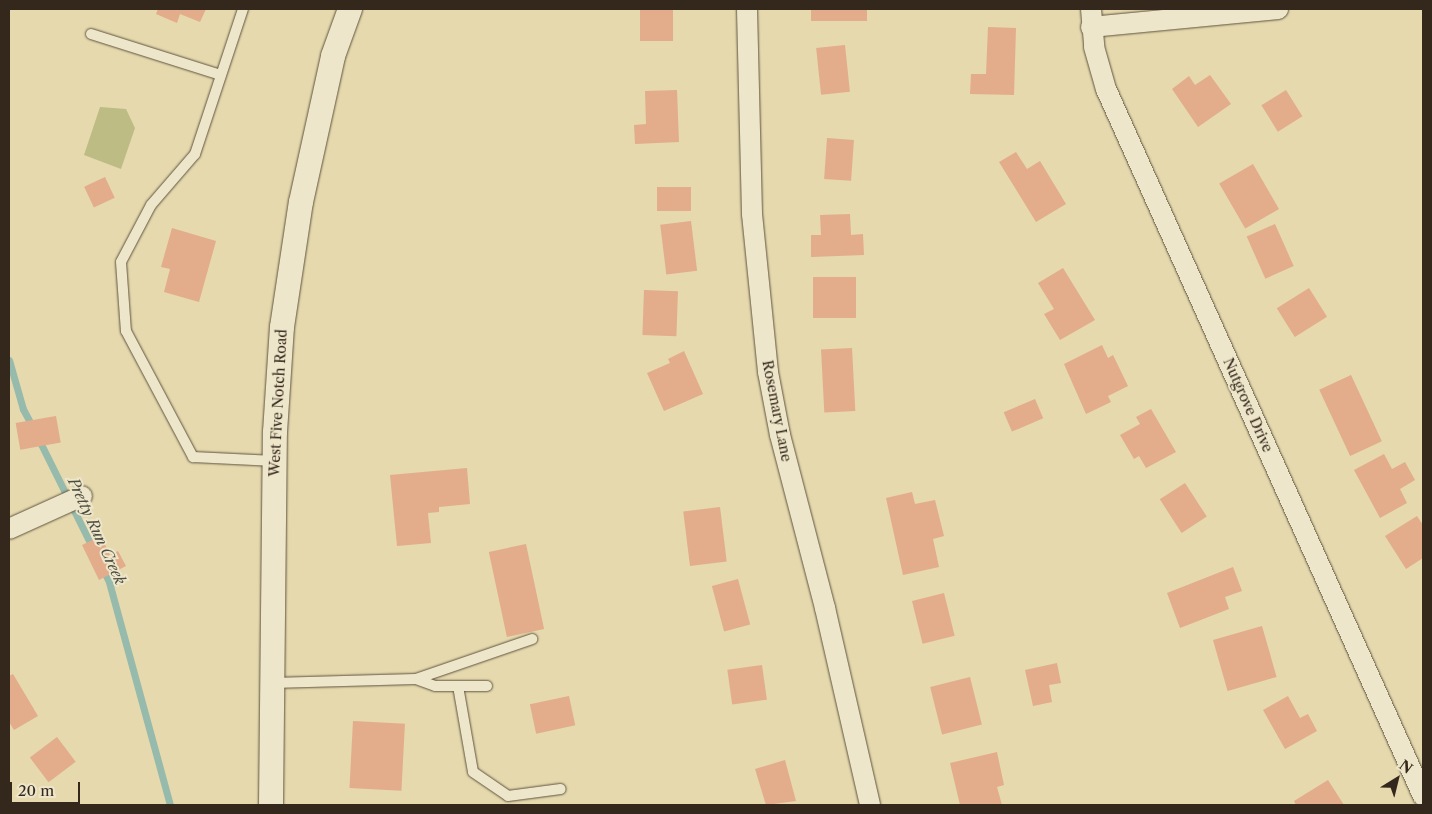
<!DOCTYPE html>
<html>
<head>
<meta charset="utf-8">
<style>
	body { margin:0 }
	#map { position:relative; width:1432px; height:814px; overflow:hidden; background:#e5d9ad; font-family:"Libre Caslon Text",serif }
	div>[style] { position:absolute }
	.green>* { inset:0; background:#bdbc84 }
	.stream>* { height:7px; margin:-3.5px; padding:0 3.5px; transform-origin:3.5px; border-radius:3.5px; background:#96baab }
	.building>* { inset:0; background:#e3ac8a; transform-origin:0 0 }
	.roads { filter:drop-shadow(0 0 1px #605440) drop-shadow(0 0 1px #605440) }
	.service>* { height:10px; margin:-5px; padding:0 5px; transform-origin:5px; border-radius:5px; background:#eee6ca }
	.minor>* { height:20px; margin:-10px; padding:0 10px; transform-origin:10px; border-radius:10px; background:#eee6ca }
	.tertiary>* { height:24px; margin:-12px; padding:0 12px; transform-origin:12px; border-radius:12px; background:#eee6ca }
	span { translate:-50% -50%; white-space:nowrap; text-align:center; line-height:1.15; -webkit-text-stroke:4px #eee6ca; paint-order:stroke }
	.street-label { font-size:14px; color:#34281c }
	.water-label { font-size:15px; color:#4c4c40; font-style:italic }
	.frame { position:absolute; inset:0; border:10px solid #34281c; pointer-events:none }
	.north { position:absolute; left:1372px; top:754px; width:50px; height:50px; -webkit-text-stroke:4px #eee6ca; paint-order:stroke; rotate:36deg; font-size:14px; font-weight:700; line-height:20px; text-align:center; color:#34281c }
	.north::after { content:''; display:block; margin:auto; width:18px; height:22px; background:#34281c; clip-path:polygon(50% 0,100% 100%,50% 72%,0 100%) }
	.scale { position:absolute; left:10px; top:782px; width:70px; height:22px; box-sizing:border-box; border:2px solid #34281c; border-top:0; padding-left:6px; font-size:15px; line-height:18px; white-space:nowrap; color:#34281c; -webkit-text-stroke:4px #eee6ca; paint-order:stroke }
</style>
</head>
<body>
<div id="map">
	<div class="green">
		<i style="clip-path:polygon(100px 107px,126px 109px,135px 128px,121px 169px,84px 155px)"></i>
	</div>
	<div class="stream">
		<i style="left:9px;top:360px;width:51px;rotate:74.1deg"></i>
		<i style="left:23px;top:409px;width:21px;rotate:62deg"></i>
		<i style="left:39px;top:440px;width:122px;rotate:63.6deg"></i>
		<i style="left:102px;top:568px;width:16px;rotate:63deg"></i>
		<i style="left:109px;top:582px;width:231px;rotate:74.7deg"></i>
	</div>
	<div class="building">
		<i style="clip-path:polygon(158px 9px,206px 9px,200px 22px,180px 14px,177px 23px,156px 14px)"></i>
		<i style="left:640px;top:9px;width:33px;height:32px"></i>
		<i style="left:811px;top:9px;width:56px;height:12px"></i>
		<i style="clip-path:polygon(988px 27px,1016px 28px,1014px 95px,970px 94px,971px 74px,986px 74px)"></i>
		<i style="left:845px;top:45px;width:47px;height:29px;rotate:84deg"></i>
		<i style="clip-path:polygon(1210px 75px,1231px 104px,1198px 127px,1172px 89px,1189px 76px,1195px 85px)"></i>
		<i style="clip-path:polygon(677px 90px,679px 142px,635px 144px,634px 125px,646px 124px,645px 91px)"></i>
		<i style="left:1286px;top:90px;width:31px;height:29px;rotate:58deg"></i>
		<i style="left:827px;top:138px;width:27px;height:41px;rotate:4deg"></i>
		<i style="clip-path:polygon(1016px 152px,1027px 169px,1040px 161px,1066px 204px,1036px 222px,999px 162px)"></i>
		<i style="left:1253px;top:164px;width:52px;height:39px;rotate:60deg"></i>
		<i style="left:105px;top:177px;width:23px;height:23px;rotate:65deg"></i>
		<i style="left:691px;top:187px;width:24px;height:34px;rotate:90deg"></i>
		<i style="clip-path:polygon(850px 214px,851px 235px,863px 234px,864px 255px,811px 257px,811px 235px,821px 235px,820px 215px)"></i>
		<i style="left:691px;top:221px;width:50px;height:31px;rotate:83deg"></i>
		<i style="left:1275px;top:224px;width:46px;height:31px;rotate:66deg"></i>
		<i style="clip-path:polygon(172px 228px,216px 241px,199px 302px,164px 292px,170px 269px,161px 267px)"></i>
		<i style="clip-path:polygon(1063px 268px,1095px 320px,1060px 340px,1044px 314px,1054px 309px,1038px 283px)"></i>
		<i style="left:856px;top:277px;width:41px;height:43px;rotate:90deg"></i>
		<i style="left:1309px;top:288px;width:34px;height:38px;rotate:58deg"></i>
		<i style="left:644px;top:290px;width:34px;height:45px;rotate:2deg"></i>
		<i style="clip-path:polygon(1102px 345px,1108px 358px,1113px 355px,1128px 386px,1108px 396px,1111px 402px,1086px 414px,1064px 364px)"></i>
		<i style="left:852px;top:348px;width:63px;height:31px;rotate:87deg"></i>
		<i style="clip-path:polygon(684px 351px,703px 394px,664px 411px,647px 373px,670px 363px,668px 359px)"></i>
		<i style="left:1351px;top:375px;width:73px;height:35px;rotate:65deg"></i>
		<i style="left:1035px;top:399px;width:21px;height:34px;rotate:67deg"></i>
		<i style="clip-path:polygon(1151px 409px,1176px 452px,1146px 468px,1139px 456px,1134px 459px,1120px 435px,1140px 424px,1136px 417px)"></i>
		<i style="left:56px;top:416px;width:27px;height:41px;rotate:80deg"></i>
		<i style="clip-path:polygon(1384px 454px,1392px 469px,1405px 462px,1415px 480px,1400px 489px,1407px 503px,1380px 518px,1354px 470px)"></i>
		<i style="clip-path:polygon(467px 468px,470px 504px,439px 507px,439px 512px,428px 513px,431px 543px,397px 546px,390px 475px)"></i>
		<i style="left:1185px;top:483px;width:40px;height:30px;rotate:57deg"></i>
		<i style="clip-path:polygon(912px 492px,915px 504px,935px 500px,944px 536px,933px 539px,939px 567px,903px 575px,886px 498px)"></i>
		<i style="left:720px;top:507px;width:55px;height:37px;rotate:83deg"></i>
		<i style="clip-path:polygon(1417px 516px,1423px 525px,1423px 558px,1406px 569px,1385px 536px)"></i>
		<i style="clip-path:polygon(101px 536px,110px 555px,118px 551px,126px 566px,99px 580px,82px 545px)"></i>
		<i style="left:526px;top:544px;width:87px;height:38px;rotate:78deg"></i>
		<i style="clip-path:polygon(1233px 567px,1242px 591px,1225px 597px,1229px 609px,1180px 628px,1167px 593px)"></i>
		<i style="left:738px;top:579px;width:47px;height:27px;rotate:75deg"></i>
		<i style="left:944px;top:593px;width:44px;height:33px;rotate:76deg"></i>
		<i style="left:1262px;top:626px;width:53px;height:51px;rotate:74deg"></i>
		<i style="clip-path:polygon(1057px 663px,1061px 683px,1049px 685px,1052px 702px,1033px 706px,1025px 670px)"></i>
		<i style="left:762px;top:665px;width:35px;height:35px;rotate:82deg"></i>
		<i style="clip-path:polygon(13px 674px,38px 716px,14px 730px,9px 722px,9px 676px)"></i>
		<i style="left:970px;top:677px;width:49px;height:41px;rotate:76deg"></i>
		<i style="left:569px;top:696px;width:30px;height:40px;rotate:78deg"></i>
		<i style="clip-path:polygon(1288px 696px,1300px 718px,1308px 714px,1317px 731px,1285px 749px,1263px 710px)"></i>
		<i style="left:353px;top:721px;width:52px;height:67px;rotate:3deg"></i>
		<i style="left:57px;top:737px;width:31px;height:34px;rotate:53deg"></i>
		<i style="clip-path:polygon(997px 752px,1004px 785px,997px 787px,1002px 805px,960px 805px,950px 763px)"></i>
		<i style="clip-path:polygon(785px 760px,796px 801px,766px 805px,755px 769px)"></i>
		<i style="clip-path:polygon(1328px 780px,1344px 805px,1296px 805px,1294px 801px)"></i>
	</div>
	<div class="roads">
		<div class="service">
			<i style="left:243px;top:9px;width:153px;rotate:108.3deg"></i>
			<i style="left:195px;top:154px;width:67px;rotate:130.8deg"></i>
			<i style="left:151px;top:205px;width:64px;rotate:117.8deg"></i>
			<i style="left:121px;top:262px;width:69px;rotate:85.9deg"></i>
			<i style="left:126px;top:331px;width:143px;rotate:62deg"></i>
			<i style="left:193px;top:457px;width:82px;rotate:2.8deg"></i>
			<i style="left:91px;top:34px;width:136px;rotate:17.5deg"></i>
			<i style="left:416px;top:679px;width:20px;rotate:20deg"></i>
			<i style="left:435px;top:686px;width:52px"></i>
			<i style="left:272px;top:683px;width:144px;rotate:-1.6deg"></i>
			<i style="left:416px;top:679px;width:123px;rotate:-19deg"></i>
			<i style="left:458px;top:686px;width:87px;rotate:80.1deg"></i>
			<i style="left:473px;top:772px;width:42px;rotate:34.4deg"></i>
			<i style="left:508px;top:796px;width:53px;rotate:-7.5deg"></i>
		</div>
		<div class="minor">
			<i style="left:747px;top:9px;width:205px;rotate:88.6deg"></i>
			<i style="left:752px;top:214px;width:159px;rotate:84.2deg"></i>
			<i style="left:768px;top:372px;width:64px;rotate:79.2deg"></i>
			<i style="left:780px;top:435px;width:179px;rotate:75.4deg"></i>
			<i style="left:825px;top:608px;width:202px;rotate:77.1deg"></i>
			<i style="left:1091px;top:9px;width:38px;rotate:85deg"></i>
			<i style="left:1094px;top:47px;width:44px;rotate:74.1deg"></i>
			<i style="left:1106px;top:89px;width:775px;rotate:65.85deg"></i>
			<i style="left:1091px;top:27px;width:188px;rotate:-5.5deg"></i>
			<i style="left:9px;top:529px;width:80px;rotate:-24.3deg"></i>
		</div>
		<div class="tertiary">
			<i style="left:271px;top:805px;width:373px;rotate:-89.4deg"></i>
			<i style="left:275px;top:432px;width:105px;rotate:-86.2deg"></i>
			<i style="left:282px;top:327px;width:126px;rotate:-81.4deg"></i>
			<i style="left:301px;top:202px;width:149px;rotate:-77.6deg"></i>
			<i style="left:333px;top:56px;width:50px;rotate:-70.1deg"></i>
		</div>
	</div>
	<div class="street-label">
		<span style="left:278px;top:403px;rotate:-87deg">West Five Notch Road</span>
		<span style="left:1248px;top:405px;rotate:66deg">Nutgrove Drive</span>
		<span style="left:777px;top:411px;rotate:79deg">Rosemary Lane</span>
	</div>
	<div class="water-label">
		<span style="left:97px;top:531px;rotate:65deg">Pretty Run Creek</span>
	</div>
	<div class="frame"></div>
	<div class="north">N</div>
	<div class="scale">20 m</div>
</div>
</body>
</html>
